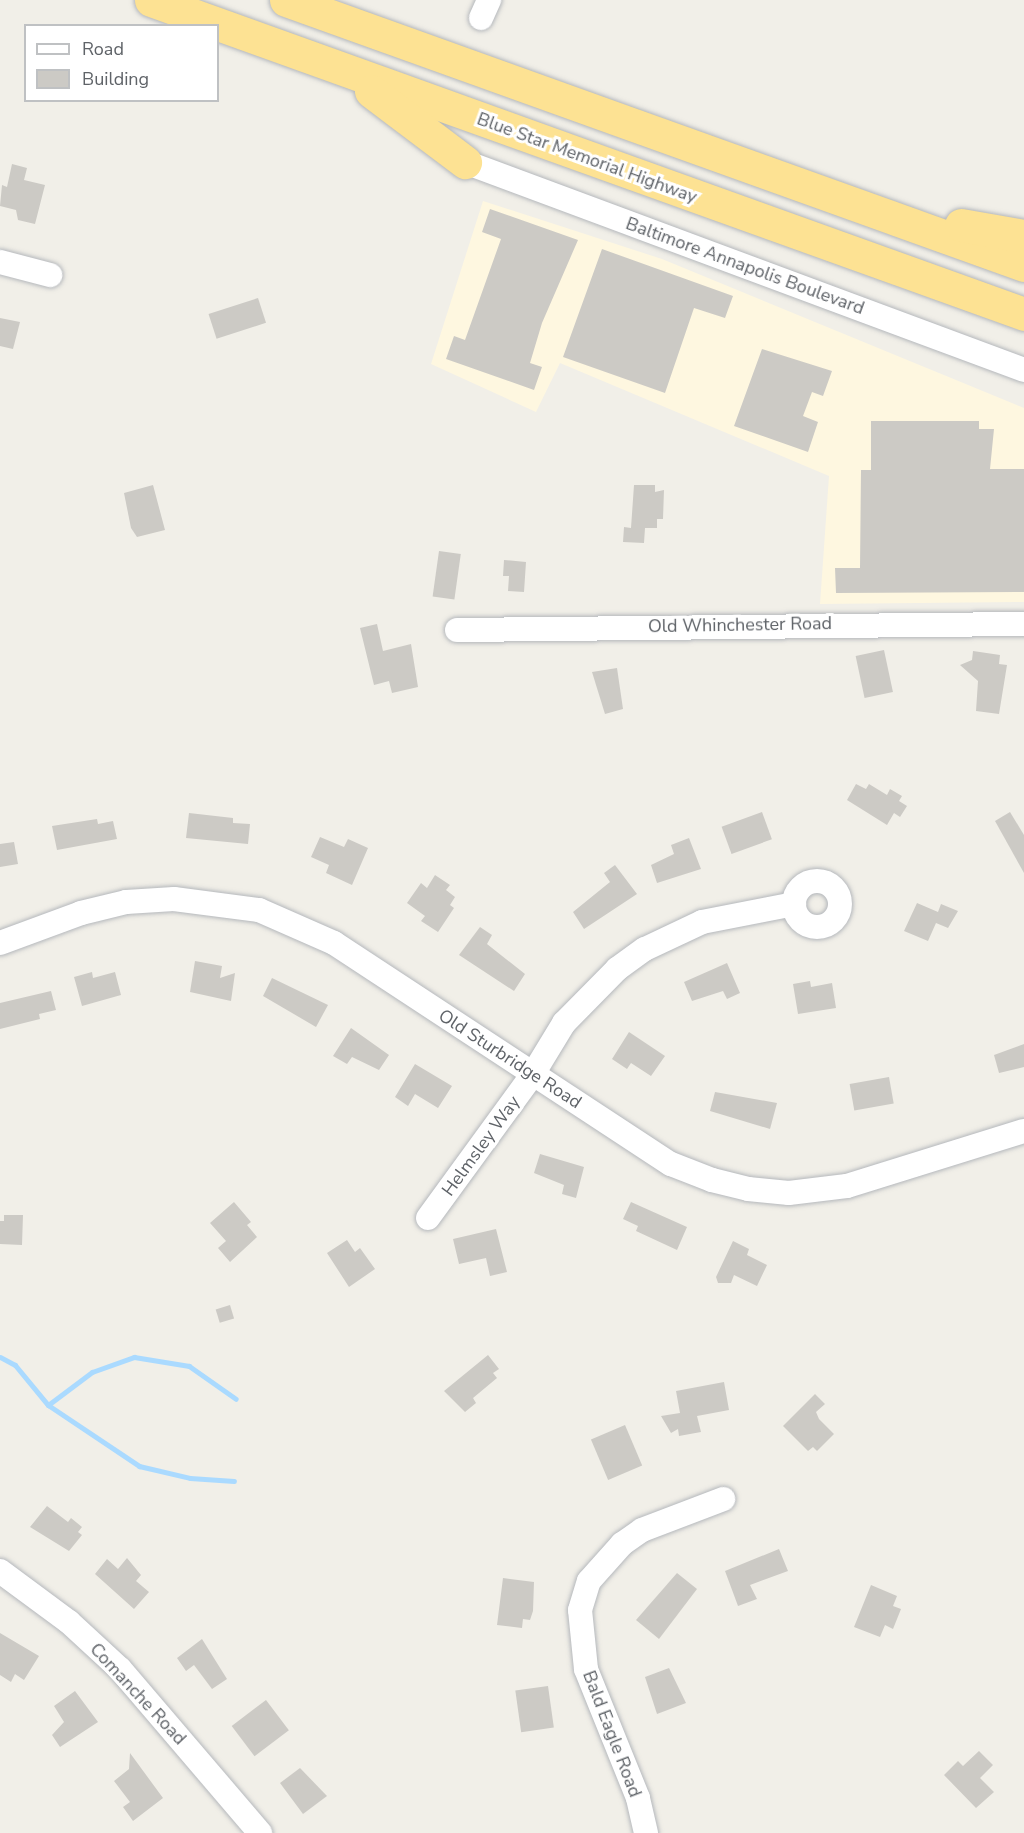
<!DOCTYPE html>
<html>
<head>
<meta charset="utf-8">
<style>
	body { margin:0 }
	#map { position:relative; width:1024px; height:1833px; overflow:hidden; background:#f1efe8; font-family:"Nunito Sans",sans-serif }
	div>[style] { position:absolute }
	.commercial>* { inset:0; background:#fef7e0 }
	.stream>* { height:5px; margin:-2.5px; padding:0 2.5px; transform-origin:2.5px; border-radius:2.5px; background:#aadaff }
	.building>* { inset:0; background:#cccac5; transform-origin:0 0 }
	.roads { filter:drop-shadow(0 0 2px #b5b8bc) drop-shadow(0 0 2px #b5b8bc) }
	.minor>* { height:24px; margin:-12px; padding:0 12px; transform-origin:12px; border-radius:12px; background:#fff }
	.minor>.ring { margin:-12px; padding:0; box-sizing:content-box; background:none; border:24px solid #fff; border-radius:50% }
	.highway>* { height:33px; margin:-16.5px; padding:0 16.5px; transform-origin:16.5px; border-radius:16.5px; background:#fde293 }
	span { translate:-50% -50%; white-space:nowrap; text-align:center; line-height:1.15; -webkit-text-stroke:6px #fff; paint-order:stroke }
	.street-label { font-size:18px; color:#5f6368 }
	.legend { position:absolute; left:24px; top:24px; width:195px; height:78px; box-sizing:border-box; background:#fff; border:2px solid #bfc1c3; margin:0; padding:8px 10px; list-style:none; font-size:18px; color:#5f6368 }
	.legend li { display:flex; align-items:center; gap:12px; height:30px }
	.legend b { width:30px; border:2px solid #bfc1c3 }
</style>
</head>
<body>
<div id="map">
	<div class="commercial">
		<i style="clip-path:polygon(483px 201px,662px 259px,1024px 408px,1024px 602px,820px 604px,829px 476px,560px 363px,536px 412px,431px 364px)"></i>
	</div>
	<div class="stream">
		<i style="left:0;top:1357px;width:17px;rotate:28deg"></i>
		<i style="left:15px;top:1365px;width:52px;rotate:50.5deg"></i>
		<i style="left:48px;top:1405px;width:110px;rotate:33.8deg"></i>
		<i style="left:139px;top:1466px;width:52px;rotate:13.2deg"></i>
		<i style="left:190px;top:1478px;width:44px;rotate:3.9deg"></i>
		<i style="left:48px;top:1405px;width:55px;rotate:-36.9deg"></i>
		<i style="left:92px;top:1372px;width:45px;rotate:-19.7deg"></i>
		<i style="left:134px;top:1357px;width:56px;rotate:9.3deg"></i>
		<i style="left:189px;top:1366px;width:57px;rotate:35.1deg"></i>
	</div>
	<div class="building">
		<i style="clip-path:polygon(12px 164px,27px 168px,24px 180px,45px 185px,35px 224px,18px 220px,16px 210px,0 206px,2px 185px,7px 187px)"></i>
		<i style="clip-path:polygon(490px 209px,578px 240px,542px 323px,530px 363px,542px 367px,534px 390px,446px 359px,454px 336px,465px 340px,501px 239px,482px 232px)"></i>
		<i style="clip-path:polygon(602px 249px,733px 296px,725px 318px,694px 308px,665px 393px,563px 357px)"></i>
		<i style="left:258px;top:298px;width:26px;height:52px;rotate:72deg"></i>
		<i style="clip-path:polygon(0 318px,20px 322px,13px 349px,0 346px)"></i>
		<i style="clip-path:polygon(762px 349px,832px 371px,823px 396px,812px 392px,803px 416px,818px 422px,808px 452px,734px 426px)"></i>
		<i style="clip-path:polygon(871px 421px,979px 421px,979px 429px,994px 429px,990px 469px,1024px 469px,1024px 592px,836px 593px,835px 568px,860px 568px,861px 470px,871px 470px)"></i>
		<i style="clip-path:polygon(153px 485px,165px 530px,137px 537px,131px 528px,124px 493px)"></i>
		<i style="clip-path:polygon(634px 485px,655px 485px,655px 492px,664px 490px,663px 519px,657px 519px,657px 528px,645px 528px,644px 543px,623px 542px,624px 527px,631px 528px)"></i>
		<i style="left:439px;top:551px;width:22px;height:46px;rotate:8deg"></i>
		<i style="clip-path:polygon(504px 560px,526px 562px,524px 592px,508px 591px,509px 576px,503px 576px)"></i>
		<i style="clip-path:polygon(377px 624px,383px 651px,411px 644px,418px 687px,392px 693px,389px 681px,374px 685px,360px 628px)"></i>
		<i style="left:884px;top:650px;width:43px;height:29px;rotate:78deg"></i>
		<i style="clip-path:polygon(973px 651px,1000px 655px,999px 664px,1007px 665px,999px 714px,976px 711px,978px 681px,960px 665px,972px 660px)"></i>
		<i style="clip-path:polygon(617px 668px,623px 709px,605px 714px,592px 672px)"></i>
		<i style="clip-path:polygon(856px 784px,866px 789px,869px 784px,887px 795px,890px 789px,902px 796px,899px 801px,907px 806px,900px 817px,894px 813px,887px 825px,847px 800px)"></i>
		<i style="left:762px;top:812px;width:29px;height:43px;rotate:70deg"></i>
		<i style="clip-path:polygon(1010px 812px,1024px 835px,1024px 873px,995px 821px)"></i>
		<i style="clip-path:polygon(189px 813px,233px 818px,233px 823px,250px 824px,248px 844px,186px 838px)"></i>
		<i style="clip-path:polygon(97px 819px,98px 824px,113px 821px,117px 839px,57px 850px,52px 826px)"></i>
		<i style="clip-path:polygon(320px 837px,344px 847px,348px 839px,368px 848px,352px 885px,326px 873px,329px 865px,311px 857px)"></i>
		<i style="clip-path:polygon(689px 838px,701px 869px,657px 883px,651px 865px,674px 854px,671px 845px)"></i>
		<i style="clip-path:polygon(14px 842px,18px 864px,0 867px,0 844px)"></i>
		<i style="clip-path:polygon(615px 865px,637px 894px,584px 929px,573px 912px,610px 882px,604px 873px)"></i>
		<i style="clip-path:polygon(435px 875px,450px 885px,446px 890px,455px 897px,450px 905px,454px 908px,438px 932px,421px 921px,425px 916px,407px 903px,421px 883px,427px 888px)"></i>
		<i style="clip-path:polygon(917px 903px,938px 912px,941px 904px,958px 911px,948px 928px,936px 923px,928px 941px,904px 931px)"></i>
		<i style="clip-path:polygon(480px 927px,492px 935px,487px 944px,525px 974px,514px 991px,459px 955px)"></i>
		<i style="clip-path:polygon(195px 961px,222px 966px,220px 978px,235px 973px,231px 1001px,190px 992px)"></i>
		<i style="clip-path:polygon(727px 963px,740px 993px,727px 999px,723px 991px,692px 1001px,684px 982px)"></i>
		<i style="clip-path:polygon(92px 972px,93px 978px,115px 972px,121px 995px,82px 1006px,74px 977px)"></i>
		<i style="clip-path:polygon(272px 978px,328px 1005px,316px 1027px,263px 996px)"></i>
		<i style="clip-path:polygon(810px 981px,811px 987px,832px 983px,836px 1008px,798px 1014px,793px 984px)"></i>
		<i style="clip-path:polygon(51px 991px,56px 1010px,39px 1014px,40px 1019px,0 1029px,0 1003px)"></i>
		<i style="clip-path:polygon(351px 1028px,389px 1055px,379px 1070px,352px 1057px,347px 1064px,333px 1056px)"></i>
		<i style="clip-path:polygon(629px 1032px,665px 1056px,651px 1076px,631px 1063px,627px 1069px,612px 1059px)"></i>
		<i style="clip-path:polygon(1024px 1044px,1024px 1067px,999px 1073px,994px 1055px)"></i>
		<i style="clip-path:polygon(415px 1064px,452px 1086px,438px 1108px,415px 1094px,408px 1106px,395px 1097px)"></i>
		<i style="left:889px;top:1077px;width:27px;height:40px;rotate:80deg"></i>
		<i style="clip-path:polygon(715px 1092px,777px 1103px,770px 1129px,710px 1111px)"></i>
		<i style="clip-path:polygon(540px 1154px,584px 1167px,576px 1198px,562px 1194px,564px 1185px,534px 1173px)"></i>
		<i style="clip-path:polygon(234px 1202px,251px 1222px,247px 1225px,257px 1237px,230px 1262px,218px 1248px,226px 1241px,210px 1223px)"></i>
		<i style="clip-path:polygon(631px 1202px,687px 1227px,677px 1250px,636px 1231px,638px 1226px,623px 1219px)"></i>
		<i style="clip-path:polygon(4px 1215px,23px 1215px,22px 1245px,0 1244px,0 1221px,4px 1221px)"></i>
		<i style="clip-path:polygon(496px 1229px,507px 1272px,490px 1276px,486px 1258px,459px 1264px,453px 1239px)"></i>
		<i style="clip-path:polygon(347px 1240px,355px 1252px,360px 1248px,375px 1269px,349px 1287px,327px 1253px)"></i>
		<i style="clip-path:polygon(733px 1241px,749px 1249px,747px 1255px,767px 1265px,757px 1286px,734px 1275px,731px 1283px,718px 1283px,716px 1277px)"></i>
		<i style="left:230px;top:1305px;width:14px;height:15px;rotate:73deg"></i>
		<i style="clip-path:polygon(488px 1355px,499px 1369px,493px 1373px,497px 1378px,473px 1398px,476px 1403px,465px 1412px,444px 1391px)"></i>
		<i style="clip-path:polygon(724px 1382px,729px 1410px,697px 1416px,701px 1432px,679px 1436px,678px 1429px,671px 1433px,661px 1416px,680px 1413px,676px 1391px)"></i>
		<i style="clip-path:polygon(815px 1394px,825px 1404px,816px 1412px,819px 1419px,834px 1434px,817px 1451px,813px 1447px,808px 1451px,783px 1426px)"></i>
		<i style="left:625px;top:1425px;width:44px;height:37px;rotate:67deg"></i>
		<i style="clip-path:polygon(47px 1506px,68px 1522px,71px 1518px,82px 1527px,78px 1532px,82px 1535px,69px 1551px,30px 1527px)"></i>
		<i style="clip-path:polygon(779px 1549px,788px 1571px,750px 1585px,757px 1599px,738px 1606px,725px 1571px)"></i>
		<i style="clip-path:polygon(127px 1558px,141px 1575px,136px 1581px,149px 1592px,134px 1609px,95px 1574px,107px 1559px,118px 1569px)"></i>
		<i style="clip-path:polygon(677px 1573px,697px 1589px,659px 1639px,636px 1620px)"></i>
		<i style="clip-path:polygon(503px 1578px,534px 1582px,533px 1611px,530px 1620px,523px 1619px,522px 1628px,497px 1625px)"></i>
		<i style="clip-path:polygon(871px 1585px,897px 1596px,893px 1606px,901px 1609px,893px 1629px,885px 1625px,880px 1637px,854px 1627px)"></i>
		<i style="clip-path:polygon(0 1633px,39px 1656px,24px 1680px,15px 1674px,11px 1682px,0 1675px)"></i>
		<i style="clip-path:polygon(202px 1639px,227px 1679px,212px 1689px,194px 1665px,186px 1671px,177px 1658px)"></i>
		<i style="clip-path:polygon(669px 1668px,686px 1703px,657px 1714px,645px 1677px)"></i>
		<i style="left:548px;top:1686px;width:42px;height:33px;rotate:82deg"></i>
		<i style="clip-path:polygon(75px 1691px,98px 1722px,60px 1747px,52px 1735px,64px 1722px,54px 1706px)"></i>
		<i style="left:266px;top:1700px;width:38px;height:43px;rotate:53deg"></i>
		<i style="clip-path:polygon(979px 1751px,993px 1765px,980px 1778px,994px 1792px,976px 1808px,944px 1775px,958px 1761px,963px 1766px)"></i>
		<i style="clip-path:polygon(130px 1753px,163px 1798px,133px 1821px,123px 1807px,130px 1802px,114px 1781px,129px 1769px)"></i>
		<i style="clip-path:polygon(300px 1768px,327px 1796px,303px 1814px,280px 1783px)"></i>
	</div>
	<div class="roads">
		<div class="minor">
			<i style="left:481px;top:18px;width:20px;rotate:-66deg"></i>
			<i style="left:465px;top:162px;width:596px;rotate:20.41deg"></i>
			<i style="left:0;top:262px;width:52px;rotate:14.6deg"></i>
			<i style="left:457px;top:630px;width:567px;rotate:-0.61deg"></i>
			<i class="ring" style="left:794px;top:881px;width:22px;height:22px"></i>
			<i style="left:0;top:943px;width:86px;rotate:-20.3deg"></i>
			<i style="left:81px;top:913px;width:46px;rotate:-13.7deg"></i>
			<i style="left:126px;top:902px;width:48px;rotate:-3.6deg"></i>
			<i style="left:174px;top:899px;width:86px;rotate:7.4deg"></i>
			<i style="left:259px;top:910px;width:82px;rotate:23.7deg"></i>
			<i style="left:334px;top:943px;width:403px;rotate:33.3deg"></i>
			<i style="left:671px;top:1164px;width:44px;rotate:21.3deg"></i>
			<i style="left:712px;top:1180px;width:37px;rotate:14deg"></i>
			<i style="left:748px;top:1189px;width:41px;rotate:5.6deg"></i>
			<i style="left:789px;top:1193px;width:58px;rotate:-6.9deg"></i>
			<i style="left:847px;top:1186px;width:185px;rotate:-17.3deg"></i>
			<i style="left:428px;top:1218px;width:178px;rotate:-53.9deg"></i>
			<i style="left:533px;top:1074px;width:60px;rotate:-58.7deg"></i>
			<i style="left:564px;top:1023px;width:76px;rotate:-45.5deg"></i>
			<i style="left:617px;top:969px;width:34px;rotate:-36deg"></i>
			<i style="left:645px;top:949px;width:63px;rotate:-25.3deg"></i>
			<i style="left:702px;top:922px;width:94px;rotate:-11.1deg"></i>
			<i style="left:0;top:1571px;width:86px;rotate:36.5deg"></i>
			<i style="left:69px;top:1622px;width:69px;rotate:42.7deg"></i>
			<i style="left:120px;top:1669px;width:216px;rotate:49.5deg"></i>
			<i style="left:646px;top:1833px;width:36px;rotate:-103deg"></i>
			<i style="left:638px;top:1798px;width:139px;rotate:-112deg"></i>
			<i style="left:586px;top:1669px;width:59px;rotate:-95.8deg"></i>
			<i style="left:580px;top:1610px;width:30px;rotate:-73deg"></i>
			<i style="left:589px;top:1581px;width:50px;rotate:-48.3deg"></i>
			<i style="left:622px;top:1544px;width:24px;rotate:-35deg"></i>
			<i style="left:642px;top:1530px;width:87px;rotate:-20.9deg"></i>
		</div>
		<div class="highway">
			<i style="left:151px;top:0;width:928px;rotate:19.78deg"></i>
			<i style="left:286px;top:0;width:784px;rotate:19.75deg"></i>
			<i style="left:371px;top:91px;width:118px;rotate:37.1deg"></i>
			<i style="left:961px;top:225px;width:64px;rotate:9.9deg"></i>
		</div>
	</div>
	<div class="street-label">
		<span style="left:587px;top:158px;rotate:20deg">Blue Star Memorial Highway</span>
		<span style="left:745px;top:266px;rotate:20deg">Baltimore Annapolis Boulevard</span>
		<span style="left:740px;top:625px;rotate:-1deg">Old Whinchester Road</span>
		<span style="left:510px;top:1059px;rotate:33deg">Old Sturbridge Road</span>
		<span style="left:481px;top:1146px;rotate:-54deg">Helmsley Way</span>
		<span style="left:138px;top:1694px;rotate:47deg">Comanche Road</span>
		<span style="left:612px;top:1734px;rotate:69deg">Bald Eagle Road</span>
	</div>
	<ul class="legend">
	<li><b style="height:8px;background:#fff"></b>Road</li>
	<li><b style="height:16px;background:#cccac5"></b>Building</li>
	</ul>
</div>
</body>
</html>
